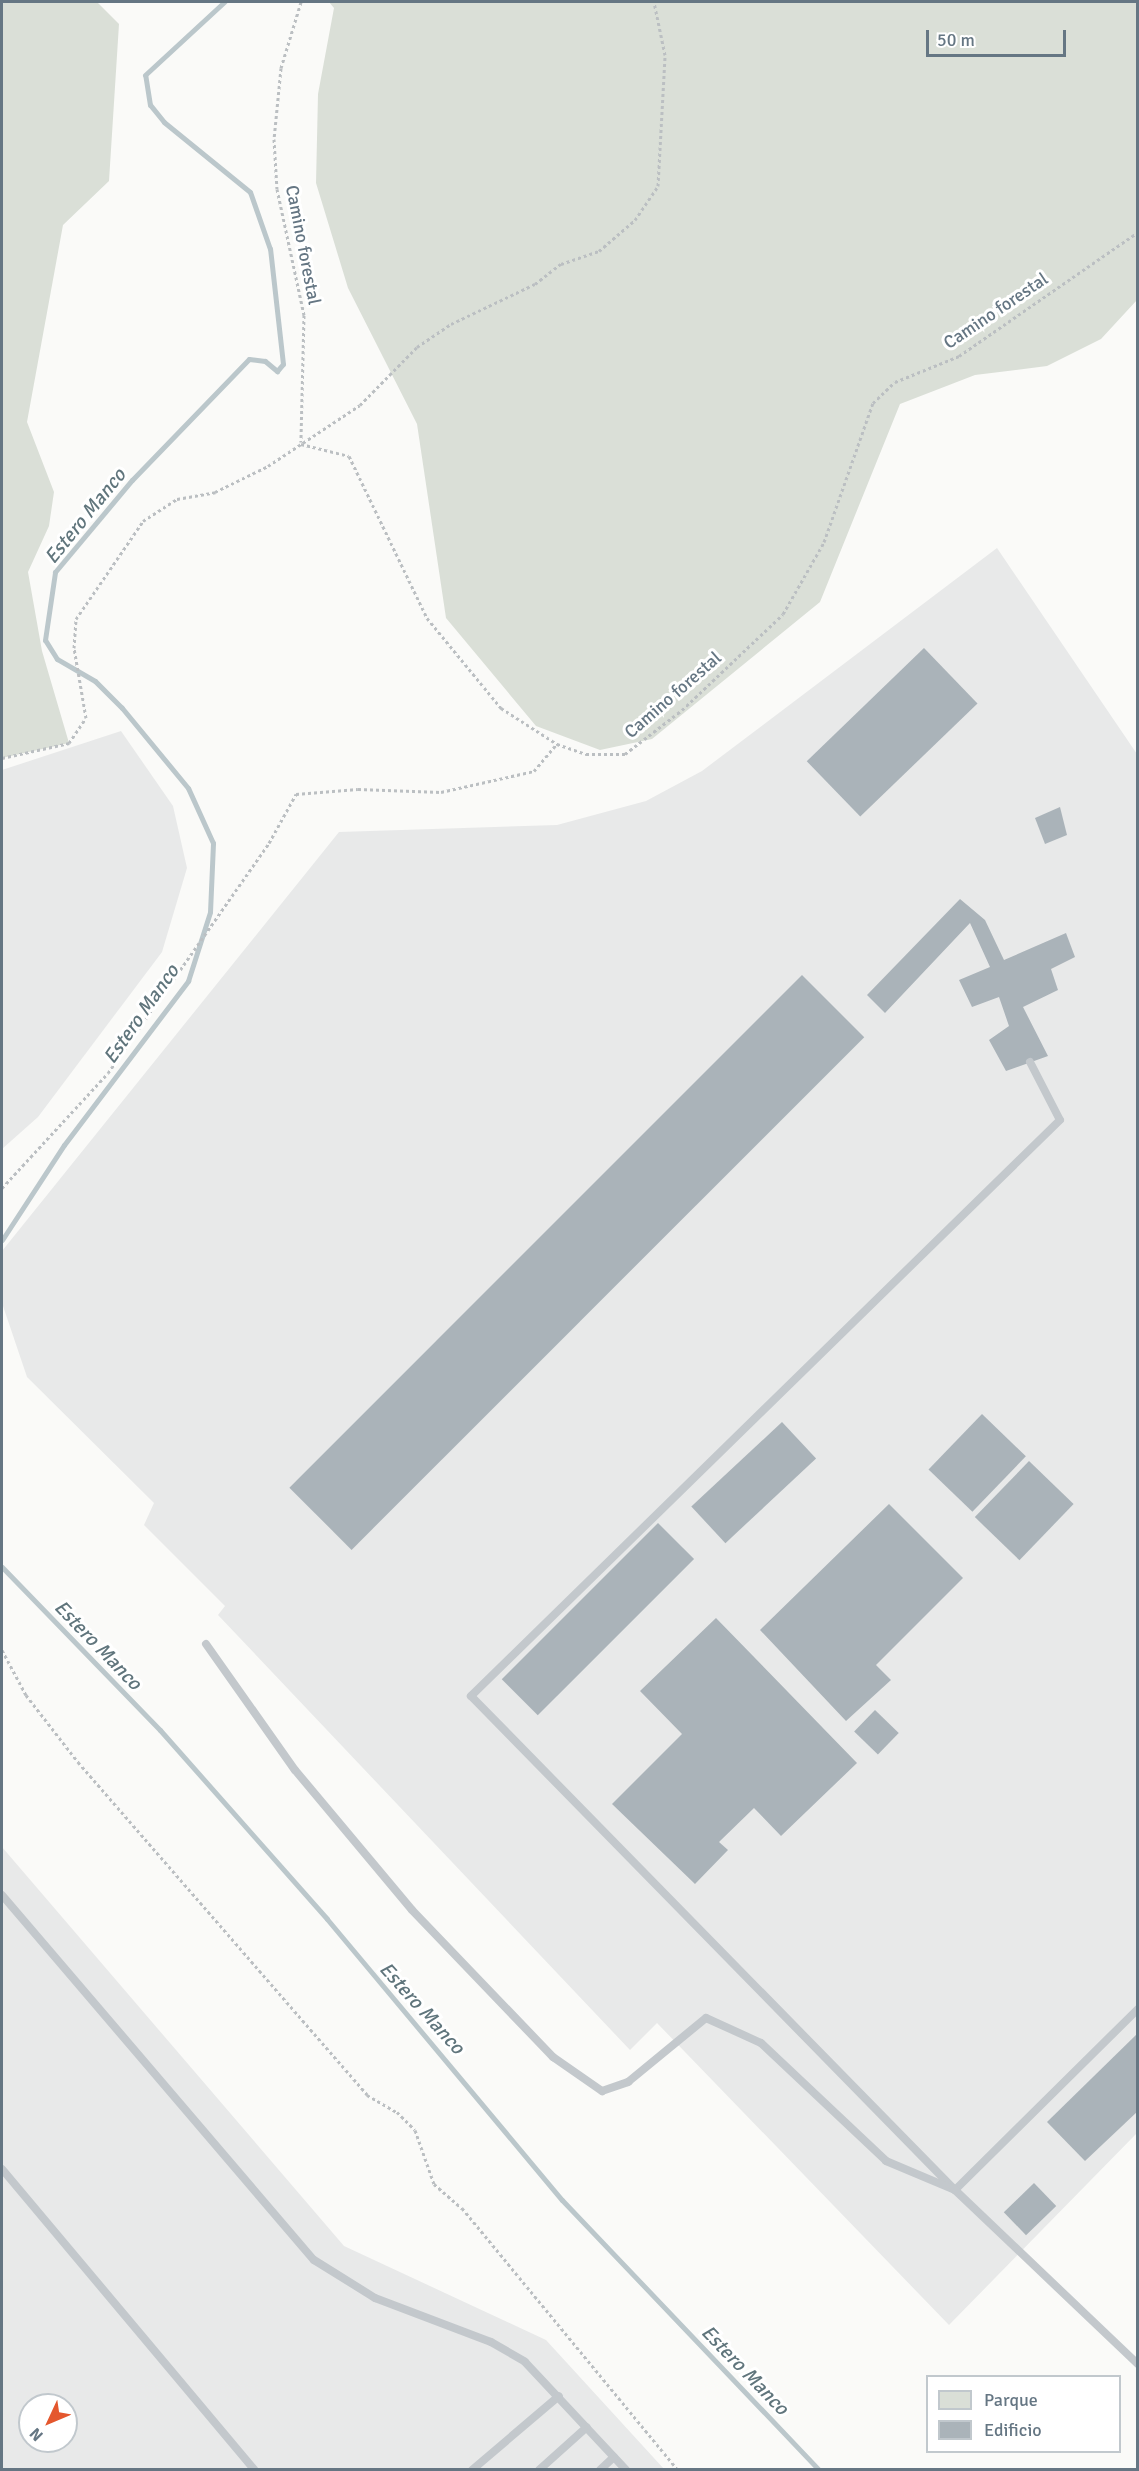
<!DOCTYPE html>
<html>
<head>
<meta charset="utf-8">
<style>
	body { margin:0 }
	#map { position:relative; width:1139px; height:2471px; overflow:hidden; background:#fafaf8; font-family:Signika,sans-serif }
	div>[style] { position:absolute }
	.built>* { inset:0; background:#e8e9e9 }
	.green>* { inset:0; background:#dadfd7 }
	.stream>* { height:5px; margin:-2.5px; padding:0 2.5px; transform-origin:2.5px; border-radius:2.5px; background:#bbc7cb }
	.building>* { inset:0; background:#aab3b9; transform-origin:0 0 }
	.path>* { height:3px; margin-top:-1.5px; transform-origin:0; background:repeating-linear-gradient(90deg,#bbbfc2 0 3px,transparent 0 6px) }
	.lane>* { height:8px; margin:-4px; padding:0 4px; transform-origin:4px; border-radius:4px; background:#c3c8cc }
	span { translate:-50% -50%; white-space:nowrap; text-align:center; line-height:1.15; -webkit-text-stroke:6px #fff; paint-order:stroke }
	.street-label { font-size:18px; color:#657683 }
	.water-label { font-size:20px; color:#60757c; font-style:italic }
	.frame { position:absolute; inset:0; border:3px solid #657683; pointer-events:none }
	.legend { position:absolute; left:926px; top:2375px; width:195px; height:78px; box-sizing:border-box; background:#fff; border:2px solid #c1c8cd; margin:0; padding:8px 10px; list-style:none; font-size:18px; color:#657683 }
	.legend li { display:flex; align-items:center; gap:12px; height:30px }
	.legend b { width:30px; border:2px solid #c1c8cd }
	.north { position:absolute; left:18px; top:2393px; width:60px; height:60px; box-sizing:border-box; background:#fff; border:2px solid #c1c8cd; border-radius:50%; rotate:226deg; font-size:16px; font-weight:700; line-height:24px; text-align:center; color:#657683 }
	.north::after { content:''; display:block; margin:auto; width:21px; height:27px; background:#e4572e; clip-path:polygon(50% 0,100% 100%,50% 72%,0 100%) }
	.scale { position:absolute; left:926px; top:30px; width:140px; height:27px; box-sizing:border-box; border:3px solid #657683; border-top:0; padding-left:8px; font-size:18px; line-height:21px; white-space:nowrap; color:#657683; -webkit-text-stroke:4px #fff; paint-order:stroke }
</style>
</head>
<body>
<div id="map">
	<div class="built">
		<i style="clip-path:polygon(997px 548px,1137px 754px,1137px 2133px,949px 2325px,657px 2023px,630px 2050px,218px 1615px,225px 1606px,144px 1525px,154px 1503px,27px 1377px,2px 1303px,2px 1251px,339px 832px,557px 825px,646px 801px,702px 771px)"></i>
		<i style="clip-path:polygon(121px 731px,173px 806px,187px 868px,162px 952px,38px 1117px,2px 1149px,2px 770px)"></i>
		<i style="clip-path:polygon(evenodd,2px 1847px,344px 2246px,546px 2340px,664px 2469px,2px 2469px,2px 1847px,30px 2405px,66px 2405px,66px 2441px,30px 2441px,30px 2405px)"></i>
	</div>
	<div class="green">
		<i style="clip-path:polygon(2px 2px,97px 2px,119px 24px,109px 181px,63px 225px,27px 422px,54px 492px,49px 526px,28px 572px,42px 651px,69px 743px,2px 758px)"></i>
		<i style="clip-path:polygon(329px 2px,1137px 2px,1137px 300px,1101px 339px,1047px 366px,975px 375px,900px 404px,820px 602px,652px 739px,600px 750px,536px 726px,446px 618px,417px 424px,348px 288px,316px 183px,318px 94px,334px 8px)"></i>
	</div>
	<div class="stream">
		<i style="left:2px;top:1240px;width:113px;rotate:-56.9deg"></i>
		<i style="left:64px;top:1145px;width:206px;rotate:-52.9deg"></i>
		<i style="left:188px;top:981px;width:72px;rotate:-72.3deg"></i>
		<i style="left:210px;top:912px;width:69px;rotate:-87.5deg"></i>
		<i style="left:213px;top:843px;width:60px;rotate:-114.4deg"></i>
		<i style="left:188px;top:788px;width:104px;rotate:-129.5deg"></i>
		<i style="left:122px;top:708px;width:38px;rotate:-135deg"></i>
		<i style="left:95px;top:681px;width:44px;rotate:-149.9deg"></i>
		<i style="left:57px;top:659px;width:22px;rotate:-122deg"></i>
		<i style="left:45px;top:640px;width:69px;rotate:-81.6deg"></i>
		<i style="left:55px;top:572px;width:120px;rotate:-50.1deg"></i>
		<i style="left:132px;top:480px;width:168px;rotate:-46deg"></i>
		<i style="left:249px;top:359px;width:16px;rotate:7deg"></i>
		<i style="left:265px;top:361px;width:16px;rotate:40deg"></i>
		<i style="left:277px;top:371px;width:9px;rotate:-49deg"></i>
		<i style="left:283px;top:364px;width:116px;rotate:-96.4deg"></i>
		<i style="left:270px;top:249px;width:60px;rotate:-109.3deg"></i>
		<i style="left:250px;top:192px;width:111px;rotate:-140.9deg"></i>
		<i style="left:164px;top:122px;width:22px;rotate:-129deg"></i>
		<i style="left:150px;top:105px;width:30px;rotate:-99deg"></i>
		<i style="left:145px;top:75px;width:108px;rotate:-42.7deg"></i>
		<i style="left:2px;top:1567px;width:227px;rotate:45.9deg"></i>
		<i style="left:160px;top:1730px;width:252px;rotate:48.5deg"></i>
		<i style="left:327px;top:1919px;width:366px;rotate:50.1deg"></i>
		<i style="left:562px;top:2200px;width:373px;rotate:46.4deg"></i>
	</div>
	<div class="building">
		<i style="left:924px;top:648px;width:77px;height:163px;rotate:46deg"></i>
		<i style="clip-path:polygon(1060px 807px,1067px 835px,1045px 844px,1035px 818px)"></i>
		<i style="clip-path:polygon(960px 899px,985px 920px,1004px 960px,1066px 933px,1075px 957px,1051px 969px,1058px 990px,1023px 1007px,1048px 1056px,1006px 1071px,989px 1040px,1009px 1026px,999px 997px,972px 1007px,959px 980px,990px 967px,970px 923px,885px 1013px,867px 995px)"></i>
		<i style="left:802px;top:975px;width:88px;height:725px;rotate:45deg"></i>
		<i style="left:982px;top:1414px;width:61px;height:77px;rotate:44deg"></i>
		<i style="left:782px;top:1422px;width:50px;height:124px;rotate:47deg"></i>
		<i style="left:1029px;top:1461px;width:62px;height:78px;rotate:44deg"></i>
		<i style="clip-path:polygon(889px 1504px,963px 1578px,876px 1665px,891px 1680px,846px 1721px,760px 1630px)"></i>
		<i style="left:658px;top:1523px;width:51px;height:221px;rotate:45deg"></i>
		<i style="clip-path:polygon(716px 1618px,857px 1763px,781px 1836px,754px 1808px,719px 1842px,728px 1850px,695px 1884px,612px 1804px,682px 1734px,640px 1691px)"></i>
		<i style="left:875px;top:1710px;width:33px;height:30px;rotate:44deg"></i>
		<i style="clip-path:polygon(1138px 2033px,1138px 2111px,1085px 2161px,1047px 2122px)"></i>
		<i style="left:1034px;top:2183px;width:32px;height:42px;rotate:46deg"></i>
	</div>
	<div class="path">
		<i style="left:301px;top:2px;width:69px;rotate:106.9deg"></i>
		<i style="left:281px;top:68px;width:71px;rotate:95.6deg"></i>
		<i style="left:274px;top:139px;width:50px;rotate:86.6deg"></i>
		<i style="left:277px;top:189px;width:129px;rotate:77.9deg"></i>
		<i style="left:304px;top:315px;width:127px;rotate:91.4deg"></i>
		<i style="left:301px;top:444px;width:49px;rotate:14deg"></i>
		<i style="left:349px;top:456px;width:180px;rotate:64.3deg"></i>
		<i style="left:427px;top:618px;width:117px;rotate:50.6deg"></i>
		<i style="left:501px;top:708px;width:67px;rotate:32.7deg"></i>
		<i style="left:557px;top:744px;width:31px;rotate:19deg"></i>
		<i style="left:586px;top:754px;width:39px"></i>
		<i style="left:625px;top:754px;width:72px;rotate:-37.7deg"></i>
		<i style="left:682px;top:710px;width:139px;rotate:-43.5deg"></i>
		<i style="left:783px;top:614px;width:83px;rotate:-60.3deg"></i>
		<i style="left:824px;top:542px;width:147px;rotate:-70.6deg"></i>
		<i style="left:873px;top:403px;width:30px;rotate:-44deg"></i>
		<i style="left:895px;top:382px;width:69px;rotate:-22.1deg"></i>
		<i style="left:959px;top:356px;width:218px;rotate:-34.7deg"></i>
		<i style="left:2px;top:758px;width:69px;rotate:-12.6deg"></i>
		<i style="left:69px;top:743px;width:30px;rotate:-56deg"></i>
		<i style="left:86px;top:718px;width:71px;rotate:-99.7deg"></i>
		<i style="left:74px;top:648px;width:29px;rotate:-86deg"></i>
		<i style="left:76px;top:619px;width:119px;rotate:-55.6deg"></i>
		<i style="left:143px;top:521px;width:40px;rotate:-32.9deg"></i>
		<i style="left:177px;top:499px;width:39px;rotate:-10deg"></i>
		<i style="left:215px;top:492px;width:59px;rotate:-26.1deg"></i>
		<i style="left:268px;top:466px;width:110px;rotate:-33.5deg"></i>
		<i style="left:360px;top:405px;width:81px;rotate:-45.5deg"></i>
		<i style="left:417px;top:347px;width:41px;rotate:-34.1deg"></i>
		<i style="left:451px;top:324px;width:93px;rotate:-25.5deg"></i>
		<i style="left:535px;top:284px;width:33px;rotate:-38deg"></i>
		<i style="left:561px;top:264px;width:40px;rotate:-18.9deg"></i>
		<i style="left:599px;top:251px;width:48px;rotate:-40.7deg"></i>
		<i style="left:635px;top:220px;width:41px;rotate:-55.9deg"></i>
		<i style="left:658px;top:186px;width:131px;rotate:-86.9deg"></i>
		<i style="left:665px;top:55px;width:54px;rotate:-101.7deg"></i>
		<i style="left:2px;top:1188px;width:156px;rotate:-47.3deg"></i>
		<i style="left:108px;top:1073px;width:281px;rotate:-55deg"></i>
		<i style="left:269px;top:843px;width:56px;rotate:-61.1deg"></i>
		<i style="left:296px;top:794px;width:62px;rotate:-4.6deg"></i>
		<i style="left:358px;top:789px;width:83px;rotate:2.1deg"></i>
		<i style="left:441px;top:792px;width:95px;rotate:-12.7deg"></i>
		<i style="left:534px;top:771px;width:34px;rotate:-50deg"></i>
		<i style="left:2px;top:1650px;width:51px;rotate:61.9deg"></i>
		<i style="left:26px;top:1695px;width:85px;rotate:52.2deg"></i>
		<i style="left:78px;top:1762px;width:441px;rotate:49deg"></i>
		<i style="left:367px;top:2095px;width:34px;rotate:30deg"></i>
		<i style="left:397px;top:2112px;width:25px;rotate:45deg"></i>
		<i style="left:415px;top:2130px;width:57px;rotate:70.6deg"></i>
		<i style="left:434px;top:2184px;width:37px;rotate:41deg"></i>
		<i style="left:462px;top:2208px;width:340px;rotate:50.5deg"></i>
	</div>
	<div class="lane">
		<i style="left:1030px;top:1062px;width:65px;rotate:62.7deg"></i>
		<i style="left:1060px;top:1120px;width:824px;rotate:135.64deg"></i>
		<i style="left:471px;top:1696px;width:692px;rotate:45.59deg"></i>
		<i style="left:955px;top:2190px;width:257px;rotate:-44.7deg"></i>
		<i style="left:206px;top:1644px;width:154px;rotate:54.8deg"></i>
		<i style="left:295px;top:1770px;width:182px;rotate:50.1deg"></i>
		<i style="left:412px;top:1910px;width:204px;rotate:46.2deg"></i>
		<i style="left:553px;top:2057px;width:60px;rotate:34.8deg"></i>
		<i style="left:602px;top:2091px;width:28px;rotate:-19deg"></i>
		<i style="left:628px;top:2082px;width:101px;rotate:-39.4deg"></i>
		<i style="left:706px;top:2018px;width:60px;rotate:24.4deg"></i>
		<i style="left:761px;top:2043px;width:172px;rotate:43.3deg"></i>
		<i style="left:886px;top:2161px;width:75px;rotate:22.8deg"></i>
		<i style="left:955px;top:2190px;width:253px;rotate:43.6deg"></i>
		<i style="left:2px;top:1895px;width:480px;rotate:49.5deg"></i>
		<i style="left:314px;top:2260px;width:72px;rotate:31.9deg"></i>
		<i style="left:375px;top:2298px;width:124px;rotate:20.8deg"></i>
		<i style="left:491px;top:2342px;width:39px;rotate:30deg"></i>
		<i style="left:525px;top:2362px;width:148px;rotate:46.9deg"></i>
		<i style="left:2px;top:2169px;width:393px;rotate:50deg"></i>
		<i style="left:472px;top:2470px;width:114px;rotate:-40.4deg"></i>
		<i style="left:539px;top:2470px;width:64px;rotate:-41.9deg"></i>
		<i style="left:600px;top:2470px;width:19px;rotate:-43deg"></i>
	</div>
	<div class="street-label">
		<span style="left:303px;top:245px;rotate:79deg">Camino forestal</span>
		<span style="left:996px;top:311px;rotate:-34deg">Camino forestal</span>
		<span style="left:673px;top:695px;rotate:-41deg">Camino forestal</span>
	</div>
	<div class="water-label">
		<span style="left:85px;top:516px;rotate:-51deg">Estero Manco</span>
		<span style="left:141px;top:1014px;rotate:-55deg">Estero Manco</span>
		<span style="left:98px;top:1645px;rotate:46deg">Estero Manco</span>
		<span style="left:422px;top:2008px;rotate:48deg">Estero Manco</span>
		<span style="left:745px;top:2370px;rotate:46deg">Estero Manco</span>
	</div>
	<div class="frame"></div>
	<ul class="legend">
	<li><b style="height:16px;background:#dadfd7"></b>Parque</li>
	<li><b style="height:16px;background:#aab3b9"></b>Edificio</li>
	</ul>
	<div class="north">N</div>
	<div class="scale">50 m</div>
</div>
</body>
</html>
